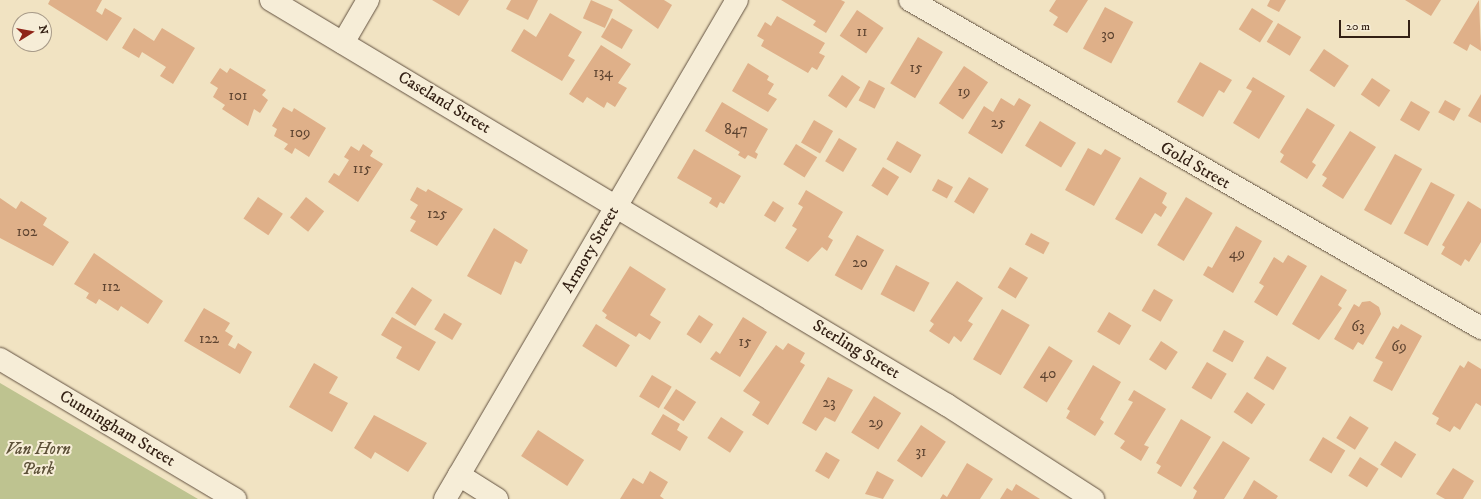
<!DOCTYPE html>
<html>
<head>
<meta charset="utf-8">
<style>
	body { margin:0 }
	#map { position:relative; width:1481px; height:499px; overflow:hidden; background:#f1e3c2; font-family:"IM FELL DW Pica",serif }
	div>[style] { position:absolute }
	.green>* { inset:0; background:#bec390 }
	.building>* { inset:0; background:#dfb089; transform-origin:0 0 }
	.roads { filter:drop-shadow(0 0 1px #625140) drop-shadow(0 0 1px #625140) }
	.minor>* { height:22px; margin:-11px; padding:0 11px; transform-origin:11px; border-radius:11px; background:#f6edd7 }
	.secondary>* { height:22px; margin:-11px; padding:0 11px; transform-origin:11px; border-radius:11px; background:#f6edd7 }
	span { translate:-50% -50%; white-space:nowrap; text-align:center; line-height:1.15; -webkit-text-stroke:4px #f6edd7; paint-order:stroke }
	.number-label { font-size:15px; color:#5e4431 }
	.number-label span { -webkit-text-stroke-width:0 }
	.street-label { font-size:17px; color:#332014 }
	.park-label { font-size:17px; color:#5d5139; font-style:italic }
	.north { position:absolute; left:12px; top:12px; width:40px; height:40px; box-sizing:border-box; background:#f6edd7; border:1px solid #a89b89; border-radius:50%; rotate:79deg; font-size:11px; font-weight:700; line-height:16px; text-align:center; color:#332014 }
	.north::after { content:''; display:block; margin:auto; width:14px; height:18px; background:#8f2418; clip-path:polygon(50% 0,100% 100%,50% 72%,0 100%) }
	.scale { position:absolute; left:1339px; top:20px; width:71px; height:18px; box-sizing:border-box; border:2px solid #332014; border-top:0; padding-left:5px; font-size:12px; line-height:14px; white-space:nowrap; color:#332014; -webkit-text-stroke:3px #f6edd7; paint-order:stroke }
</style>
</head>
<body>
<div id="map">
	<div class="green">
		<i style="clip-path:polygon(0 383px,198px 499px,0 499px)"></i>
	</div>
	<div class="building">
		<i style="clip-path:polygon(50px 0,102px 0,96px 11px,102px 15px,105px 8px,122px 18px,107px 41px,48px 4px)"></i>
		<i style="clip-path:polygon(432px 0,469px 0,459px 16px)"></i>
		<i style="clip-path:polygon(511px 0,538px 0,528px 20px,506px 9px)"></i>
		<i style="left:591px;top:0;width:24px;height:20px;rotate:24deg"></i>
		<i style="clip-path:polygon(618px 0,664px 0,672px 5px,658px 29px)"></i>
		<i style="clip-path:polygon(781px 0,841px 0,845px 2px,826px 33px,813px 25px,816px 21px)"></i>
		<i style="clip-path:polygon(1056px 0,1088px 0,1067px 33px,1053px 25px,1058px 17px,1049px 11px)"></i>
		<i style="clip-path:polygon(1270px 0,1286px 0,1279px 12px,1267px 6px)"></i>
		<i style="clip-path:polygon(1405px 0,1441px 0,1431px 16px)"></i>
		<i style="clip-path:polygon(1479px 0,1481px 51px,1470px 44px,1467px 51px,1453px 43px)"></i>
		<i style="left:1105px;top:7px;width:32px;height:47px;rotate:28deg"></i>
		<i style="left:1252px;top:8px;width:25px;height:25px;rotate:32deg"></i>
		<i style="left:857px;top:10px;width:32px;height:31px;rotate:34deg"></i>
		<i style="clip-path:polygon(550px 13px,582px 32px,568px 56px,575px 60px,562px 81px,511px 51px,524px 29px,536px 37px)"></i>
		<i style="clip-path:polygon(777px 16px,825px 43px,819px 53px,825px 56px,817px 70px,812px 67px,808px 73px,761px 46px,764px 40px,757px 36px,765px 22px,771px 26px)"></i>
		<i style="left:612px;top:18px;width:24px;height:22px;rotate:30deg"></i>
		<i style="left:1278px;top:23px;width:27px;height:22px;rotate:31deg"></i>
		<i style="clip-path:polygon(134px 28px,154px 41px,162px 28px,195px 48px,173px 84px,160px 76px,166px 67px,142px 52px,139px 58px,122px 48px)"></i>
		<i style="left:918px;top:37px;width:29px;height:54px;rotate:31deg"></i>
		<i style="clip-path:polygon(601px 45px,631px 64px,618px 83px,627px 88px,615px 107px,607px 102px,604px 108px,587px 97px,583px 103px,569px 94px)"></i>
		<i style="left:1324px;top:49px;width:30px;height:26px;rotate:34deg"></i>
		<i style="clip-path:polygon(1200px 62px,1232px 80px,1224px 93px,1219px 90px,1203px 117px,1177px 102px)"></i>
		<i style="clip-path:polygon(748px 63px,769px 76px,767px 80px,774px 84px,768px 94px,777px 99px,768px 112px,732px 91px)"></i>
		<i style="left:964px;top:66px;width:29px;height:45px;rotate:34deg"></i>
		<i style="clip-path:polygon(220px 68px,227px 73px,230px 68px,266px 90px,262px 95px,268px 100px,260px 113px,254px 109px,248px 126px,222px 109px,225px 105px,213px 97px,218px 88px,210px 83px)"></i>
		<i style="left:842px;top:75px;width:22px;height:25px;rotate:34deg"></i>
		<i style="clip-path:polygon(1253px 77px,1285px 96px,1259px 139px,1233px 123px,1252px 91px,1246px 88px)"></i>
		<i style="left:1372px;top:78px;width:22px;height:20px;rotate:34deg"></i>
		<i style="left:869px;top:80px;width:18px;height:23px;rotate:27deg"></i>
		<i style="clip-path:polygon(1481px 94px,1481px 123px,1468px 116px)"></i>
		<i style="clip-path:polygon(1001px 98px,1014px 106px,1019px 98px,1031px 105px,1002px 154px,968px 133px,984px 106px,993px 112px)"></i>
		<i style="left:1445px;top:100px;width:18px;height:14px;rotate:29deg"></i>
		<i style="left:1411px;top:101px;width:22px;height:22px;rotate:30deg"></i>
		<i style="clip-path:polygon(722px 102px,768px 129px,755px 152px,758px 154px,756px 159px,748px 155px,745px 159px,738px 155px,740px 152px,705px 131px)"></i>
		<i style="clip-path:polygon(283px 107px,292px 112px,294px 108px,326px 128px,309px 157px,295px 148px,292px 154px,284px 149px,288px 144px,274px 136px,277px 129px,272px 126px)"></i>
		<i style="clip-path:polygon(1307px 108px,1335px 125px,1312px 162px,1316px 165px,1307px 179px,1280px 162px,1284px 155px,1280px 152px)"></i>
		<i style="left:814px;top:120px;width:22px;height:26px;rotate:30deg"></i>
		<i style="left:1040px;top:121px;width:42px;height:29px;rotate:31deg"></i>
		<i style="clip-path:polygon(1350px 131px,1376px 147px,1343px 199px,1322px 186px,1327px 178px,1322px 175px)"></i>
		<i style="left:839px;top:138px;width:21px;height:27px;rotate:31deg"></i>
		<i style="left:897px;top:141px;width:28px;height:21px;rotate:30deg"></i>
		<i style="clip-path:polygon(363px 144px,373px 151px,370px 156px,383px 164px,358px 202px,328px 182px,334px 173px,339px 176px,349px 160px,344px 157px,351px 146px,359px 151px)"></i>
		<i style="left:796px;top:144px;width:25px;height:24px;rotate:32deg"></i>
		<i style="clip-path:polygon(1088px 148px,1101px 155px,1105px 149px,1121px 158px,1094px 206px,1065px 190px)"></i>
		<i style="clip-path:polygon(694px 149px,741px 176px,724px 204px,720px 202px,717px 208px,709px 203px,712px 198px,677px 178px)"></i>
		<i style="left:1395px;top:154px;width:31px;height:64px;rotate:29deg"></i>
		<i style="left:883px;top:167px;width:19px;height:22px;rotate:32deg"></i>
		<i style="left:969px;top:177px;width:23px;height:29px;rotate:31deg"></i>
		<i style="clip-path:polygon(1140px 177px,1167px 193px,1162px 203px,1167px 207px,1161px 217px,1155px 213px,1142px 234px,1115px 219px)"></i>
		<i style="left:938px;top:179px;width:17px;height:13px;rotate:28deg"></i>
		<i style="left:1431px;top:182px;width:27px;height:58px;rotate:28deg"></i>
		<i style="clip-path:polygon(417px 187px,426px 192px,428px 189px,463px 209px,437px 246px,410px 231px,416px 221px,410px 218px,418px 205px,410px 200px)"></i>
		<i style="clip-path:polygon(806px 190px,843px 212px,828px 237px,833px 240px,827px 251px,822px 247px,808px 262px,785px 248px,797px 229px,792px 226px,803px 207px,798px 204px)"></i>
		<i style="left:258px;top:197px;width:30px;height:26px;rotate:34deg"></i>
		<i style="left:306px;top:197px;width:23px;height:26px;rotate:38deg"></i>
		<i style="left:1186px;top:197px;width:31px;height:56px;rotate:31deg"></i>
		<i style="clip-path:polygon(0 198px,16px 209px,21px 201px,47px 218px,43px 225px,69px 242px,53px 266px,0 238px)"></i>
		<i style="left:773px;top:201px;width:13px;height:17px;rotate:32deg"></i>
		<i style="clip-path:polygon(1468px 201px,1481px 209px,1481px 242px,1469px 262px,1465px 259px,1461px 266px,1441px 254px,1445px 247px,1442px 245px)"></i>
		<i style="clip-path:polygon(1236px 226px,1262px 241px,1233px 293px,1203px 275px,1208px 266px,1212px 268px)"></i>
		<i style="clip-path:polygon(494px 228px,528px 250px,521px 264px,515px 261px,501px 295px,467px 276px)"></i>
		<i style="left:1031px;top:233px;width:21px;height:13px;rotate:28deg"></i>
		<i style="left:857px;top:235px;width:31px;height:46px;rotate:29deg"></i>
		<i style="clip-path:polygon(94px 253px,163px 301px,148px 324px,121px 306px,118px 311px,99px 299px,96px 304px,86px 298px,89px 293px,74px 284px)"></i>
		<i style="clip-path:polygon(1288px 255px,1307px 266px,1277px 316px,1254px 302px,1264px 286px,1259px 283px,1274px 257px,1283px 263px)"></i>
		<i style="left:896px;top:265px;width:38px;height:33px;rotate:28deg"></i>
		<i style="clip-path:polygon(630px 266px,666px 289px,650px 315px,661px 322px,650px 340px,639px 333px,636px 337px,605px 318px,607px 315px,602px 311px)"></i>
		<i style="left:1010px;top:267px;width:21px;height:24px;rotate:31deg"></i>
		<i style="clip-path:polygon(1321px 275px,1347px 290px,1338px 305px,1342px 308px,1319px 340px,1292px 324px)"></i>
		<i style="clip-path:polygon(957px 281px,983px 298px,968px 321px,973px 324px,961px 342px,954px 336px,949px 344px,929px 331px,934px 324px,930px 321px)"></i>
		<i style="left:412px;top:287px;width:24px;height:31px;rotate:33deg"></i>
		<i style="left:1154px;top:289px;width:22px;height:25px;rotate:30deg"></i>
		<i style="clip-path:polygon(1370px 301px,1379px 307px,1381px 314px,1363px 345px,1358px 342px,1353px 350px,1334px 339px,1354px 304px,1359px 307px,1362px 302px)"></i>
		<i style="clip-path:polygon(204px 308px,230px 323px,225px 331px,233px 336px,228px 345px,235px 349px,238px 343px,252px 352px,240px 374px,184px 341px)"></i>
		<i style="left:1002px;top:309px;width:32px;height:58px;rotate:30deg"></i>
		<i style="left:1109px;top:312px;width:26px;height:23px;rotate:31deg"></i>
		<i style="left:444px;top:313px;width:21px;height:19px;rotate:31deg"></i>
		<i style="left:699px;top:315px;width:17px;height:23px;rotate:33deg"></i>
		<i style="clip-path:polygon(392px 317px,436px 342px,419px 371px,396px 358px,402px 347px,381px 335px)"></i>
		<i style="clip-path:polygon(743px 317px,767px 332px,740px 377px,710px 359px,716px 351px,720px 354px)"></i>
		<i style="left:596px;top:324px;width:40px;height:26px;rotate:32deg"></i>
		<i style="clip-path:polygon(1401px 324px,1422px 336px,1392px 391px,1373px 381px,1383px 362px,1375px 358px,1393px 326px,1398px 329px)"></i>
		<i style="left:1224px;top:330px;width:23px;height:24px;rotate:29deg"></i>
		<i style="left:1161px;top:341px;width:20px;height:22px;rotate:33deg"></i>
		<i style="clip-path:polygon(788px 343px,805px 353px,800px 362px,805px 365px,768px 425px,752px 415px,760px 402px,743px 391px,776px 345px,783px 350px)"></i>
		<i style="left:1049px;top:346px;width:28px;height:49px;rotate:32deg"></i>
		<i style="left:1267px;top:356px;width:23px;height:26px;rotate:31deg"></i>
		<i style="clip-path:polygon(1468px 361px,1481px 369px,1481px 406px,1476px 403px,1460px 430px,1454px 426px,1450px 432px,1436px 424px,1439px 418px,1432px 414px,1460px 365px,1464px 368px)"></i>
		<i style="left:1207px;top:362px;width:23px;height:30px;rotate:31deg"></i>
		<i style="clip-path:polygon(314px 363px,338px 377px,329px 393px,348px 403px,332px 432px,289px 407px)"></i>
		<i style="clip-path:polygon(1093px 365px,1121px 382px,1100px 419px,1104px 422px,1095px 436px,1066px 418px,1070px 411px,1067px 409px)"></i>
		<i style="left:652px;top:375px;width:23px;height:25px;rotate:31deg"></i>
		<i style="clip-path:polygon(828px 377px,853px 390px,835px 422px,825px 417px,816px 431px,802px 423px)"></i>
		<i style="left:676px;top:389px;width:24px;height:23px;rotate:33deg"></i>
		<i style="clip-path:polygon(1134px 390px,1166px 409px,1144px 445px,1149px 447px,1141px 461px,1120px 448px,1125px 441px,1114px 434px,1133px 402px,1128px 400px)"></i>
		<i style="left:1247px;top:392px;width:22px;height:24px;rotate:34deg"></i>
		<i style="left:874px;top:396px;width:32px;height:43px;rotate:32deg"></i>
		<i style="clip-path:polygon(663px 414px,680px 424px,677px 430px,688px 437px,680px 451px,651px 434px)"></i>
		<i style="clip-path:polygon(374px 415px,427px 443px,408px 472px,375px 452px,371px 459px,354px 448px)"></i>
		<i style="left:1350px;top:416px;width:22px;height:26px;rotate:32deg"></i>
		<i style="left:721px;top:417px;width:27px;height:25px;rotate:33deg"></i>
		<i style="clip-path:polygon(1181px 419px,1211px 437px,1181px 487px,1157px 473px,1161px 466px,1156px 463px)"></i>
		<i style="left:921px;top:425px;width:30px;height:43px;rotate:34deg"></i>
		<i style="left:538px;top:430px;width:55px;height:31px;rotate:33deg"></i>
		<i style="left:1323px;top:437px;width:26px;height:27px;rotate:31deg"></i>
		<i style="clip-path:polygon(1223px 441px,1250px 458px,1224px 499px,1193px 499px,1197px 491px,1193px 488px)"></i>
		<i style="left:1395px;top:441px;width:25px;height:28px;rotate:32deg"></i>
		<i style="left:826px;top:452px;width:16px;height:22px;rotate:30deg"></i>
		<i style="left:1360px;top:457px;width:22px;height:22px;rotate:32deg"></i>
		<i style="clip-path:polygon(967px 463px,993px 479px,980px 499px,940px 499px,943px 494px,947px 497px)"></i>
		<i style="clip-path:polygon(1453px 468px,1474px 481px,1463px 499px,1445px 499px,1436px 494px)"></i>
		<i style="clip-path:polygon(650px 471px,668px 482px,660px 496px,664px 499px,620px 499px,633px 478px,643px 484px)"></i>
		<i style="clip-path:polygon(877px 471px,894px 480px,883px 499px,865px 494px)"></i>
		<i style="clip-path:polygon(1254px 480px,1278px 496px,1276px 499px,1243px 499px)"></i>
		<i style="clip-path:polygon(1016px 484px,1040px 499px,1000px 499px,1007px 488px,1012px 491px)"></i>
	</div>
	<div class="roads">
		<div class="minor">
			<i style="left:271px;top:0;width:788px;rotate:30.93deg"></i>
			<i style="left:947px;top:405px;width:174px;rotate:32.8deg"></i>
			<i style="left:910px;top:0;width:659px;rotate:29.87deg"></i>
			<i style="left:343px;top:43px;width:50px;rotate:-59.8deg"></i>
			<i style="left:0;top:359px;width:274px;rotate:30.8deg"></i>
			<i style="left:459px;top:475px;width:45px;rotate:32.3deg"></i>
		</div>
		<div class="secondary">
			<i style="left:445px;top:499px;width:578px;rotate:-59.67deg"></i>
		</div>
	</div>
	<div class="number-label">
		<span style="left:862px;top:32px">11</span>
		<span style="left:1108px;top:35px">30</span>
		<span style="left:916px;top:68px">15</span>
		<span style="left:603px;top:73px">134</span>
		<span style="left:964px;top:92px">19</span>
		<span style="left:238px;top:96px">101</span>
		<span style="left:998px;top:123px">25</span>
		<span style="left:736px;top:130px">847</span>
		<span style="left:300px;top:133px">109</span>
		<span style="left:362px;top:169px">115</span>
		<span style="left:437px;top:214px">125</span>
		<span style="left:27px;top:232px">102</span>
		<span style="left:1237px;top:254px">49</span>
		<span style="left:860px;top:263px">20</span>
		<span style="left:111px;top:287px">112</span>
		<span style="left:1358px;top:327px">63</span>
		<span style="left:209px;top:339px">122</span>
		<span style="left:745px;top:342px">15</span>
		<span style="left:1399px;top:347px">69</span>
		<span style="left:1048px;top:374px">40</span>
		<span style="left:829px;top:403px">23</span>
		<span style="left:876px;top:423px">29</span>
		<span style="left:921px;top:452px">31</span>
	</div>
	<div class="street-label">
		<span style="left:444px;top:103px;rotate:31deg">Caseland Street</span>
		<span style="left:1195px;top:166px;rotate:30deg">Gold Street</span>
		<span style="left:591px;top:250px;rotate:-60deg">Armory Street</span>
		<span style="left:856px;top:350px;rotate:31deg">Sterling Street</span>
		<span style="left:117px;top:429px;rotate:31deg">Cunningham Street</span>
	</div>
	<div class="park-label">
		<span style="left:38px;top:460px">Van Horn<br>Park</span>
	</div>
	<div class="north">N</div>
	<div class="scale">20 m</div>
</div>
</body>
</html>
